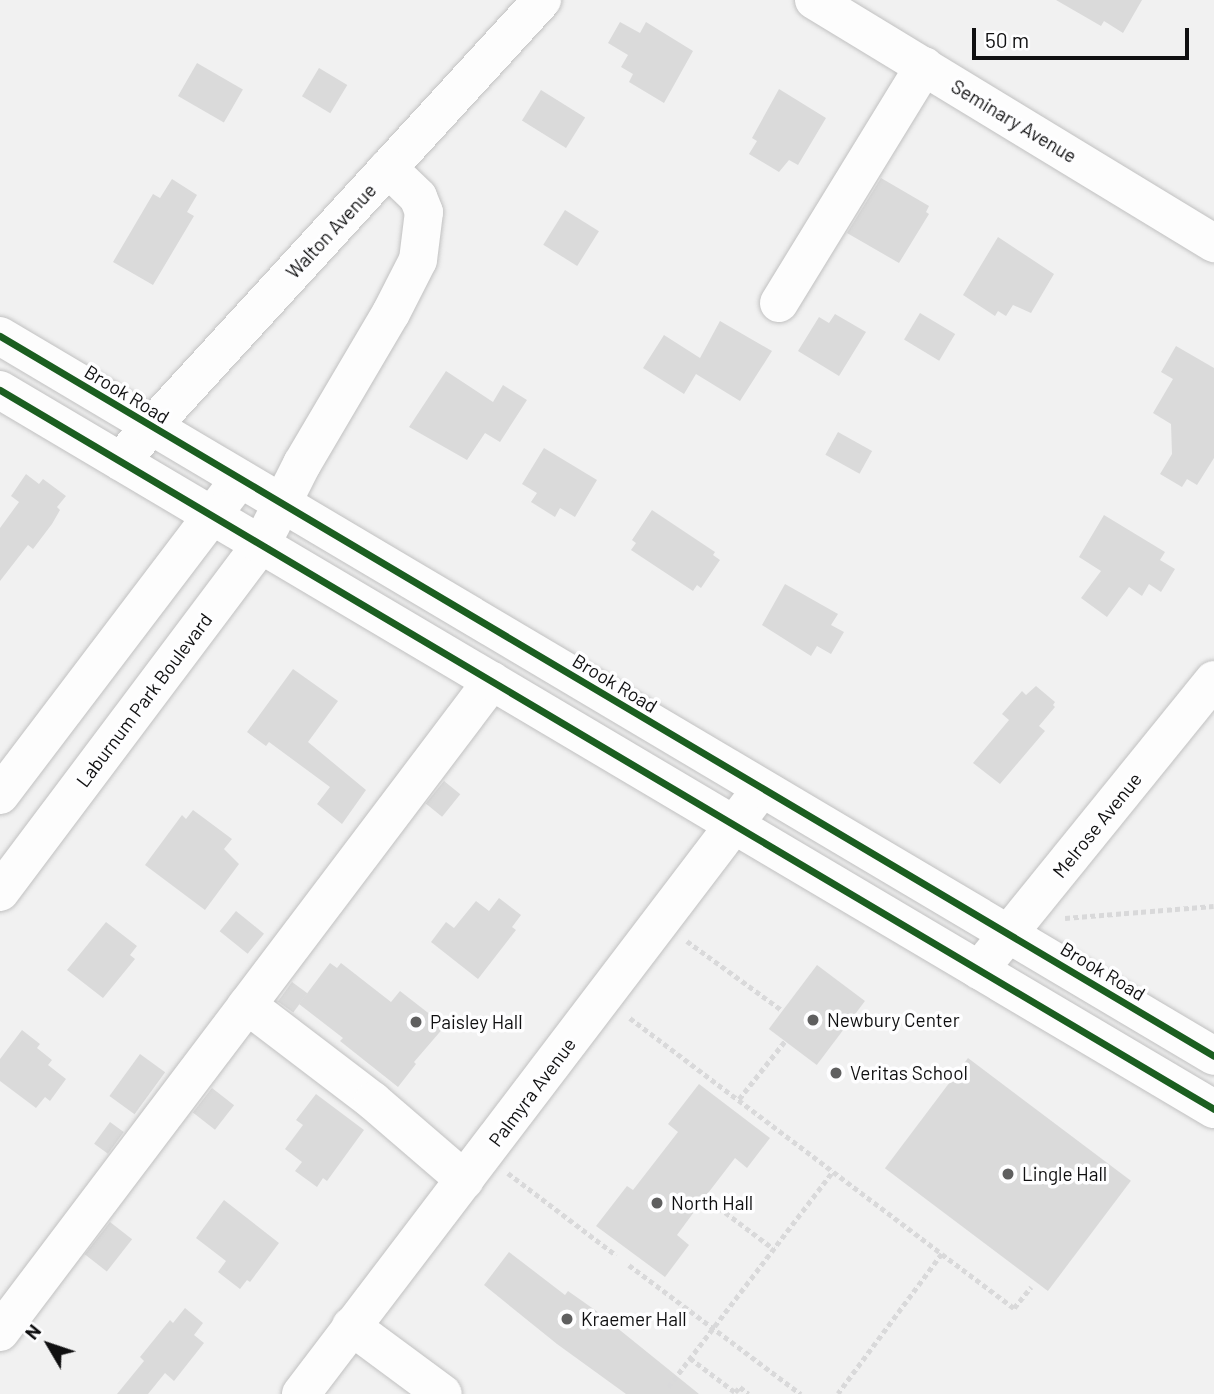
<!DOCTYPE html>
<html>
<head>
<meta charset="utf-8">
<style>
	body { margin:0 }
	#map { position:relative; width:1214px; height:1394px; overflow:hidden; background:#f1f1f1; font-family:Barlow,sans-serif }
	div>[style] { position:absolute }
	.building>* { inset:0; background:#dadada; transform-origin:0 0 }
	.path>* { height:4.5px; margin-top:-2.25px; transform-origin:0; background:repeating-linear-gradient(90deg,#d9d9da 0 5px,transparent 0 8.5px) }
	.roads { filter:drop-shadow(0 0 2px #c1c1c1) drop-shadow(0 0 2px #c1c1c1) }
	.minor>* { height:38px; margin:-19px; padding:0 19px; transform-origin:19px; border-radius:19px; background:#fdfdfd }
	.major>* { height:38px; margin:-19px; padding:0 19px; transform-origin:19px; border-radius:19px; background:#fdfdfd }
	.cycleway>* { height:7px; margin:-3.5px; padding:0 3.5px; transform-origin:3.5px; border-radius:3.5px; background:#1b5e20 }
	.dots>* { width:19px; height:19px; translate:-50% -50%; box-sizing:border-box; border:4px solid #fefeff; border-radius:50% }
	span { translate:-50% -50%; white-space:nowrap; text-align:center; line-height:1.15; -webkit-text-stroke:7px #fefeff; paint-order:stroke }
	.street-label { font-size:19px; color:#101011 }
	.poi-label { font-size:19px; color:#101011 }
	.left { translate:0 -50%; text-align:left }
	.north { position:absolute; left:14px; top:1310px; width:70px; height:70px; -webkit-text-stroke:5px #fefeff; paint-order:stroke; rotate:309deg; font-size:19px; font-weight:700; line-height:28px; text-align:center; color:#101011 }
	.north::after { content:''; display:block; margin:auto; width:24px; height:32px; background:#101011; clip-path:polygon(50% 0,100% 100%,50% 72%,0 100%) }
	.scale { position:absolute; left:972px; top:28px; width:217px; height:32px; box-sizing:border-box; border:4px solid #101011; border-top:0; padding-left:9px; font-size:21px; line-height:24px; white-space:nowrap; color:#101011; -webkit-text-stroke:5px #fefeff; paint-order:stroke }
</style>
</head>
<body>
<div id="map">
	<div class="building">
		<i style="clip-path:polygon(1056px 0,1142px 0,1123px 33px,1104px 21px,1101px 26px)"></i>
		<i style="clip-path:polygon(620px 22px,640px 33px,646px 22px,693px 51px,664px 103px,629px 82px,633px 74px,621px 67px,628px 55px,608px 43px)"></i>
		<i style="left:197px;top:63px;width:53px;height:38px;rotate:30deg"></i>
		<i style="left:319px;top:68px;width:33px;height:33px;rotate:31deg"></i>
		<i style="clip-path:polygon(779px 89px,826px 118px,798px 165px,789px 160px,779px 172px,749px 154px,757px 141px,752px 138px)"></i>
		<i style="left:541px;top:90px;width:52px;height:36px;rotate:32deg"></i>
		<i style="clip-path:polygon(881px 178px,929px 206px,926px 212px,929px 214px,899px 263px,847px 233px)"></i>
		<i style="clip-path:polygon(172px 179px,197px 195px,187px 212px,194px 216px,153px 285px,113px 262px,153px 194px,160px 198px)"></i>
		<i style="left:565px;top:210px;width:40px;height:41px;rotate:32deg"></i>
		<i style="clip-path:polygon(998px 237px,1054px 274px,1031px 313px,1013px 305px,1006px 316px,998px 311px,995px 316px,963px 295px)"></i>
		<i style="left:920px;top:313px;width:41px;height:31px;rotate:31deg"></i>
		<i style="clip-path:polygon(835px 314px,866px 332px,839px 376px,798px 351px,819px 317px,829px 323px)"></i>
		<i style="clip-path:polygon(720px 321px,772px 351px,740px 401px,696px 374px,684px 394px,643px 368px,664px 335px,700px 358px)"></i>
		<i style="clip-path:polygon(1176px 346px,1214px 368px,1214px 458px,1197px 485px,1187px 479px,1182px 487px,1160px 474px,1172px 454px,1171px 424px,1153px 413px,1173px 379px,1161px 372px)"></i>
		<i style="clip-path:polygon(446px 371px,493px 402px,503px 385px,527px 400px,500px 442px,485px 433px,467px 460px,409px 427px)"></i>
		<i style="left:838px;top:432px;width:39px;height:26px;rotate:29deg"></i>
		<i style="clip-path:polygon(544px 448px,597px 480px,575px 517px,560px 508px,555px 517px,531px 502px,537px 493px,522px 484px)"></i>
		<i style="clip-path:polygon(26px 474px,39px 484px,43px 479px,66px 496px,57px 507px,60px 510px,52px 524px,33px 549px,28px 545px,0 581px,0 528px,19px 502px,11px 496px)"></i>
		<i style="clip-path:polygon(652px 510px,715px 552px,713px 555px,720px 560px,701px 588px,697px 585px,693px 591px,631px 550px,636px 543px,632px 540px)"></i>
		<i style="clip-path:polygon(1104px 515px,1165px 552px,1160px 560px,1175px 569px,1161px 592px,1149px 584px,1142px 596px,1129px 587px,1107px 617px,1081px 598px,1101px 571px,1079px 557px)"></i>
		<i style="clip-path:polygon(785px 584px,838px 614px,831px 625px,844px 632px,831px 654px,817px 646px,811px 656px,762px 625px)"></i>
		<i style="clip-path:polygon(293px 669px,338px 701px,308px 742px,366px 790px,342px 824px,317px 804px,330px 787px,269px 742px,266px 746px,247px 732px)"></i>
		<i style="clip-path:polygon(1036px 686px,1055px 702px,1053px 705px,1055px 707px,1039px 726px,1045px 731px,1000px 784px,973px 763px,1009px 720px,1002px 714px,1022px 691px,1026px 695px)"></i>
		<i style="left:444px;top:781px;width:21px;height:29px;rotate:39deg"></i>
		<i style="clip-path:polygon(193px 810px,232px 839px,224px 849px,239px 864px,205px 910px,145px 865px,182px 815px,186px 819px)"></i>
		<i style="clip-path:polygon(499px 898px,521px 915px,512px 927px,516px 930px,478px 979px,431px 942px,446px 922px,454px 928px,476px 901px,489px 911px)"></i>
		<i style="left:236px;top:911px;width:36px;height:26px;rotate:39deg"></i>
		<i style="clip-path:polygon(106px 922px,137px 946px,130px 955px,135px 959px,103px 998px,67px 970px)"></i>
		<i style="clip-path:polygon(330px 963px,337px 968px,341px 963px,391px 1002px,400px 991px,445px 1026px,414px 1062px,416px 1064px,398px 1087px,340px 1041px,343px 1038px,299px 1004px)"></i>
		<i style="left:817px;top:965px;width:60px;height:80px;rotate:37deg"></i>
		<i style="left:292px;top:982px;width:19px;height:24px;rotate:36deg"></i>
		<i style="clip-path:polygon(22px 1030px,40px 1044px,37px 1048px,52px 1060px,48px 1065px,66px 1079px,50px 1101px,45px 1097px,36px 1108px,0 1081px,0 1059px)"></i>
		<i style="left:140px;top:1054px;width:31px;height:52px;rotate:36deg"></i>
		<i style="left:968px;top:1058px;width:204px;height:138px;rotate:37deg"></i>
		<i style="clip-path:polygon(699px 1084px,770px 1138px,747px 1168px,735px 1158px,705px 1197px,677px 1235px,689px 1245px,665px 1277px,596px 1226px,627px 1186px,633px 1190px,678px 1132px,668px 1124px)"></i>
		<i style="left:212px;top:1088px;width:28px;height:31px;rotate:38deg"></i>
		<i style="clip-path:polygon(316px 1094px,364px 1130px,327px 1181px,323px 1178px,317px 1187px,295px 1171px,302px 1162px,285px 1149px,303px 1125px,296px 1120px)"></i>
		<i style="left:110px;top:1122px;width:17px;height:27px;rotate:36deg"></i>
		<i style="clip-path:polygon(224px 1200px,279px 1243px,250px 1282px,247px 1280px,240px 1289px,218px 1272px,226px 1261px,196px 1238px)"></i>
		<i style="left:110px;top:1222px;width:28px;height:41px;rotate:38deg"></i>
		<i style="clip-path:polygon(509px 1252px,565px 1295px,568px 1291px,595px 1310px,699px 1394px,626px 1394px,557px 1344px,484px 1285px)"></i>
		<i style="clip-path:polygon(185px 1308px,203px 1323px,194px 1335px,204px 1343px,174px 1381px,165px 1373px,148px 1394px,117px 1394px,144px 1361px,140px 1357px,170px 1320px,173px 1323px)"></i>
	</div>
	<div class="path">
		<i style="left:1065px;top:918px;width:149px;rotate:-4.6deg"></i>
		<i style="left:687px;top:941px;width:119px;rotate:36.1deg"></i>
		<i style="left:630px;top:1018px;width:391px;rotate:37.1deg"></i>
		<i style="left:942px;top:1254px;width:174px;rotate:126.6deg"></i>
		<i style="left:739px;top:1099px;width:74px;rotate:-51.6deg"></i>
		<i style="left:508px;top:1173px;width:136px;rotate:37.2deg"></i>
		<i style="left:705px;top:1197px;width:86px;rotate:37deg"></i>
		<i style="left:942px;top:1254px;width:90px;rotate:36.9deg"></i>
		<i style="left:1014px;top:1308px;width:27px;rotate:-51deg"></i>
		<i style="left:629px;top:1265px;width:215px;rotate:36.9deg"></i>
		<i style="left:690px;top:1358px;width:56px;rotate:37.1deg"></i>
		<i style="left:735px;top:1392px;width:7px;rotate:-45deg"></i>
		<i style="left:740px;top:1387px;width:11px;rotate:38deg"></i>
		<i style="left:668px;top:1387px;width:272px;rotate:-52.6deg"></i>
	</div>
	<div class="roads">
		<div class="minor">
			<i style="left:814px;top:0;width:468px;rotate:31.3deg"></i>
			<i style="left:779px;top:303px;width:278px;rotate:-58.5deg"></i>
			<i style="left:120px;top:461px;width:625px;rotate:-47.53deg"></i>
			<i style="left:0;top:795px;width:397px;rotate:-52.8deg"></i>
			<i style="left:0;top:892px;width:434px;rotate:-53.1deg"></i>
			<i style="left:261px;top:545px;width:91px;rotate:-63.2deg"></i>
			<i style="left:302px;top:464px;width:175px;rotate:-59.5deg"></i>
			<i style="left:391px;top:313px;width:59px;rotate:-63deg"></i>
			<i style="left:418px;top:260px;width:48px;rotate:-82.9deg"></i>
			<i style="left:424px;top:212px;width:16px;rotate:-112deg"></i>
			<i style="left:418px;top:197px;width:42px;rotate:-136deg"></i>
			<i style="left:979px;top:970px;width:373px;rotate:-51deg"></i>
			<i style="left:247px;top:1005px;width:158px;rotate:37.3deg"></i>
			<i style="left:373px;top:1101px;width:121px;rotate:40.7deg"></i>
			<i style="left:351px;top:1326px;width:114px;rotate:36.5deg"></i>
			<i style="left:0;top:1332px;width:816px;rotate:-52.92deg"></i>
			<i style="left:301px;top:1394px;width:761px;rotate:-52.74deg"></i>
		</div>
		<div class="major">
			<i style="left:0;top:336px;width:1411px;rotate:30.67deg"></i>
			<i style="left:0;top:390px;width:1411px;rotate:30.64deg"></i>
		</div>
	</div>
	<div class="cycleway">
		<i style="left:0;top:336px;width:1411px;rotate:30.67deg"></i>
		<i style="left:0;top:390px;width:1411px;rotate:30.64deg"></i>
	</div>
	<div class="dots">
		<i style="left:813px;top:1020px;background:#5f5f5f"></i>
		<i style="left:416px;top:1022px;background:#5f5f5f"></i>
		<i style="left:836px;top:1073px;background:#5f5f5f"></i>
		<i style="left:1008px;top:1174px;background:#5f5f5f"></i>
		<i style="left:657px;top:1203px;background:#5f5f5f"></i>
		<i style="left:567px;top:1319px;background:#5f5f5f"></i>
	</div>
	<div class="street-label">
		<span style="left:1014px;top:121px;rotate:31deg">Seminary Avenue</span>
		<span style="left:331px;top:231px;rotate:-47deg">Walton Avenue</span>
		<span style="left:127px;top:394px;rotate:31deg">Brook Road</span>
		<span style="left:615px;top:683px;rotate:31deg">Brook Road</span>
		<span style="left:144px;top:700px;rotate:-53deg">Laburnum Park Boulevard</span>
		<span style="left:1097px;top:825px;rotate:-51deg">Melrose Avenue</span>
		<span style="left:1103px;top:971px;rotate:31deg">Brook Road</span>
		<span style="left:532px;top:1092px;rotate:-53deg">Palmyra Avenue</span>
	</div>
	<div class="poi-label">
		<span class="left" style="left:827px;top:1020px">Newbury Center</span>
		<span class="left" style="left:430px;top:1022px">Paisley Hall</span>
		<span class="left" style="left:850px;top:1073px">Veritas School</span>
		<span class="left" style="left:1022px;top:1174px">Lingle Hall</span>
		<span class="left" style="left:671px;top:1203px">North Hall</span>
		<span class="left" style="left:581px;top:1319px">Kraemer Hall</span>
	</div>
	<div class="north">N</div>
	<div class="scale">50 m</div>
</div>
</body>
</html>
